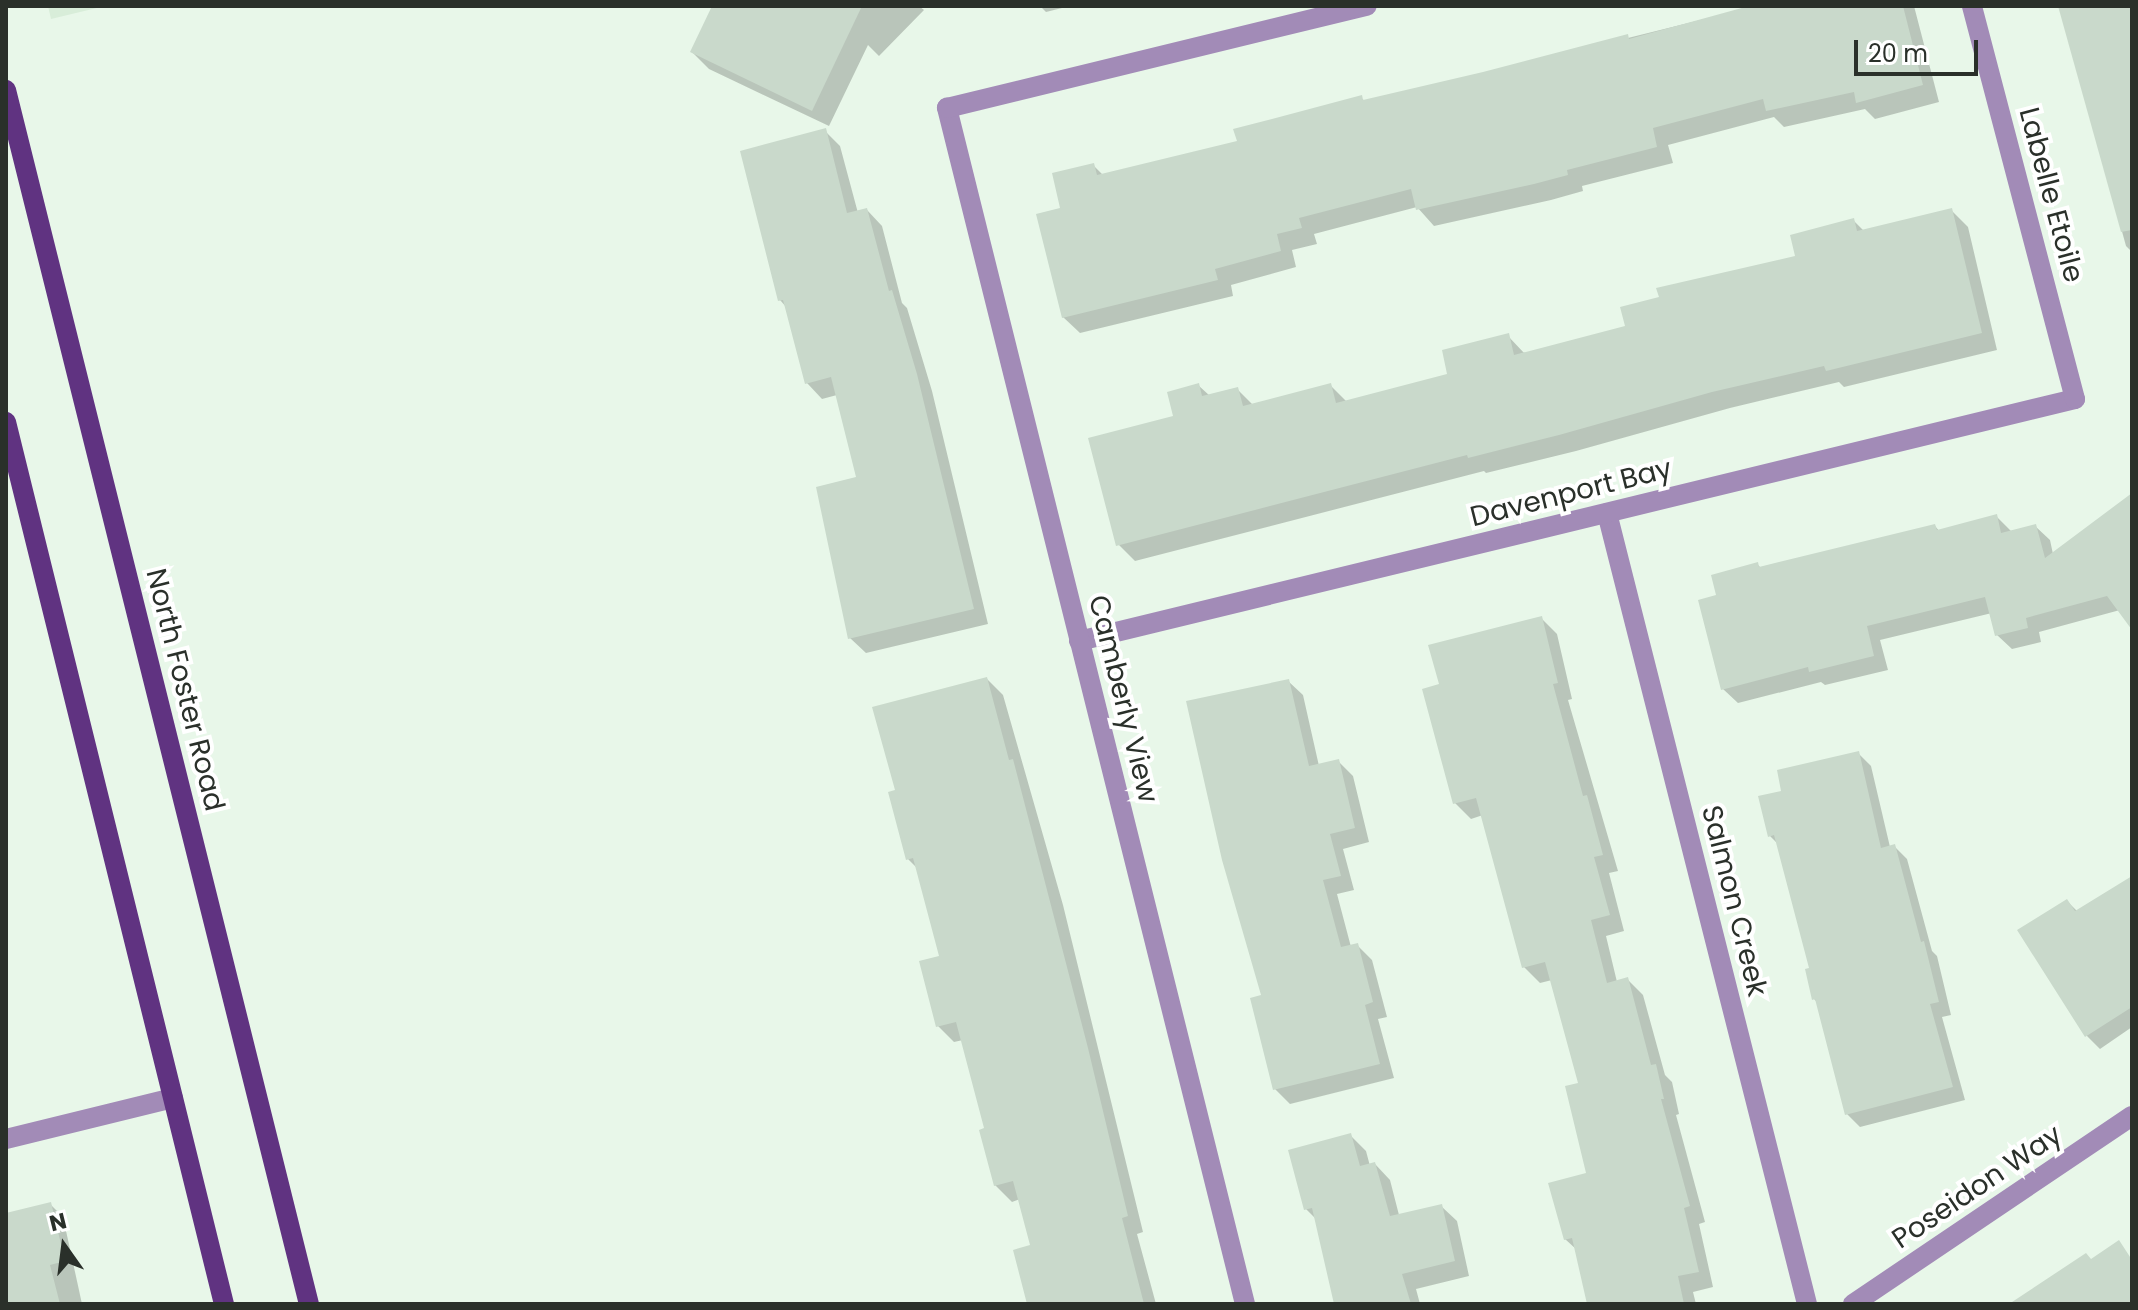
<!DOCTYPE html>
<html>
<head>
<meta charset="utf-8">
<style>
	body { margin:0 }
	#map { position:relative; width:2138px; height:1310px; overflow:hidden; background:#e8f7e9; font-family:Poppins,sans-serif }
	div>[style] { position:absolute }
	.built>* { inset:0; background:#d8edd9 }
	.shadow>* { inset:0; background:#0003 }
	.building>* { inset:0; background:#c9d9cb }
	.minor>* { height:20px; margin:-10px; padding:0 10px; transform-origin:10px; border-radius:10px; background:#a28bb7 }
	.major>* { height:20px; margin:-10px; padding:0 10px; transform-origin:10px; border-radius:10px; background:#603381 }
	span { translate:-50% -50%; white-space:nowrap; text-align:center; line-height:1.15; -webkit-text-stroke:8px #fff; paint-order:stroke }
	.street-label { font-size:28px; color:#2a302a }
	.frame { position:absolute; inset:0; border:8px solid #2a302a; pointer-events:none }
	.north { position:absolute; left:24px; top:1206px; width:80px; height:80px; -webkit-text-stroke:6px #fff; paint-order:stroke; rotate:346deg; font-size:22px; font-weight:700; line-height:32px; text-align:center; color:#2a302a }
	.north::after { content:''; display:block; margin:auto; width:28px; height:36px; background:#2a302a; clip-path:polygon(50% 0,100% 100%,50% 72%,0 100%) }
	.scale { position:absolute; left:1854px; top:40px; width:124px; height:36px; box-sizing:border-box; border:4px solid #2a302a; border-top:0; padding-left:10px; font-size:24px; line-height:28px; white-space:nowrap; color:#2a302a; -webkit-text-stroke:6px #fff; paint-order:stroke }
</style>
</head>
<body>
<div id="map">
	<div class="built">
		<i style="clip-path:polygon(48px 6px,105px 6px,51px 19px)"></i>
	</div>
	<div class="shadow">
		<i style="clip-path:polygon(714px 6px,919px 6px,924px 10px,879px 56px,868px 45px,829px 126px,709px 69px,692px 52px)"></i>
		<i style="clip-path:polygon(1040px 6px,1070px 6px,1046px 12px)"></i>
		<i style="clip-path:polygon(1757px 6px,1914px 6px,1939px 102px,1875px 119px,1865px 109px,1784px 127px,1774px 117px,1668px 145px,1673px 163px,1582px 186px,1583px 191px,1551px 200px,1434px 226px,1417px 207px,1314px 234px,1317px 244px,1292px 250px,1296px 267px,1231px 285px,1233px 296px,1080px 333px,1063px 317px,1062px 210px,1093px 165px,1103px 175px,1239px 143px,1361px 98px,1365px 101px,1483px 74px)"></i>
		<i style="clip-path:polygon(2060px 6px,2132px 6px,2132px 252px,2126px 246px)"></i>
		<i style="clip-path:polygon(825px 131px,840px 146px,858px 213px,867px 210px,882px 226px,902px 303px,907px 308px,932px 391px,988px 624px,866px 653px,850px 638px,858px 478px,837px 395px,822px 399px,807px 383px,787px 308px,780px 300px)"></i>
		<i style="clip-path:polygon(1951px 210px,1968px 227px,1997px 350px,1844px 387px,1839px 382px,1730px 408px,1576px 451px,1486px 473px,1484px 471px,1135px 561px,1118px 544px,1176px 418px,1198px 385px,1210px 396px,1237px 389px,1254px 406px,1331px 386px,1347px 402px,1450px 375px,1508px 336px,1525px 354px,1627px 328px,1798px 258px,1853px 220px,1864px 231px)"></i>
		<i style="clip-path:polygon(2132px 514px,2132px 627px,2120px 610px,2039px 632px,2041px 642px,2012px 649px,1997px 635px,1992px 613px,1880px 640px,1888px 670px,1825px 685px,1821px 682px,1738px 703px,1723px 689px,1719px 597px,1757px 564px,1761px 568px,1935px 526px,1940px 532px,1996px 516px,2011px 531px,2035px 526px,2050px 540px,2053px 554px)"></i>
		<i style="clip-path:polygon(1541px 618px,1557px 634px,1572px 699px,1568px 700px,1618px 871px,1609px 873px,1624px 931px,1606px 936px,1617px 982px,1627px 979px,1643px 995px,1665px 1075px,1672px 1082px,1679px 1114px,1676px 1115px,1705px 1222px,1699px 1224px,1713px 1287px,1693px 1292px,1696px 1304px,1589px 1304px,1577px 1250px,1565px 1239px,1588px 1174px,1580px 1084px,1552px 980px,1540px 983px,1524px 967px,1483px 815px,1471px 819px,1455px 803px,1441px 686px)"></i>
		<i style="clip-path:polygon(987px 679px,1003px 695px,1063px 905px,1143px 1232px,1137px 1234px,1156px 1304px,1029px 1304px,1033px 1247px,1020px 1199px,1012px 1202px,995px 1185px,986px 1130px,963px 1040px,954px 1042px,938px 1026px,941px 957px,918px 869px,908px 859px,897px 792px)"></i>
		<i style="clip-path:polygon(1288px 681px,1303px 695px,1319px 766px,1338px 761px,1353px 776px,1369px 842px,1343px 849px,1354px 890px,1337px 894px,1351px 947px,1357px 945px,1372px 960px,1387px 1017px,1378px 1019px,1394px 1078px,1290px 1104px,1275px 1089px,1263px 996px)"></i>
		<i style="clip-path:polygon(1858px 753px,1871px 766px,1890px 847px,1894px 846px,1907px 859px,1932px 951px,1937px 956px,1951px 1015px,1942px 1017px,1965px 1100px,1860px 1127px,1847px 1114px,1818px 1003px,1814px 999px,1812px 970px,1779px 845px,1770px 836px,1784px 793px)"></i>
		<i style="clip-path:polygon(2132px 879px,2132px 1027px,2100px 1049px,2087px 1036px,2067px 901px,2078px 912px)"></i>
		<i style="clip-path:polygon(1351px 1136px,1366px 1151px,1370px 1166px,1375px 1164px,1390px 1180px,1399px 1215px,1441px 1206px,1457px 1221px,1469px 1276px,1416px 1289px,1420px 1304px,1336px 1304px,1317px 1220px,1306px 1209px)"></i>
		<i style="clip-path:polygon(50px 1204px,63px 1217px,82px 1304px,6px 1304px,6px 1215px)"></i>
	</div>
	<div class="building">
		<i style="clip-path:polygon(712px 6px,862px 6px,812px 111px,690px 52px)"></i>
		<i style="clip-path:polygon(1749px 6px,1903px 6px,1923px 85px,1856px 103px,1854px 92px,1766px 111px,1763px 99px,1653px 128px,1657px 147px,1567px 170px,1568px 175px,1534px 184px,1416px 210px,1411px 189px,1299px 218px,1302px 228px,1277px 234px,1281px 251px,1215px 269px,1218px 280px,1062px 318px,1036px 214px,1060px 208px,1052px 173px,1094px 163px,1097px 175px,1237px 141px,1233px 129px,1272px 119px,1362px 95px,1363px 100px,1483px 72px,1628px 34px,1629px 39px)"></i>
		<i style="clip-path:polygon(2058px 6px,2132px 6px,2132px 230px,2121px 232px)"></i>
		<i style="clip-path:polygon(826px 128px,847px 213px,867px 208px,889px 291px,892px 290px,917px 374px,974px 609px,848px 639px,816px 487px,856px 477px,831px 377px,805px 384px,783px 300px,778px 301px,740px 151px)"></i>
		<i style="clip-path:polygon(1952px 208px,1982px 333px,1826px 371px,1824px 366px,1712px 392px,1559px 435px,1468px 458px,1467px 455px,1116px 546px,1088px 438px,1173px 416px,1167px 392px,1199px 383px,1202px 396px,1238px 387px,1243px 406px,1331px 383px,1336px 403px,1447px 374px,1442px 350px,1509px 333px,1514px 355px,1625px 326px,1620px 307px,1659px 297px,1656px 288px,1795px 256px,1790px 235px,1854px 218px,1857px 231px)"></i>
		<i style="clip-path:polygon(2132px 493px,2132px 630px,2107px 596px,2026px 618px,2028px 628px,1995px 636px,1985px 597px,1867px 626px,1874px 656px,1809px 672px,1808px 667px,1721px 690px,1698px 600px,1716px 595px,1711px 575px,1758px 562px,1759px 567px,1935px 524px,1937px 530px,1997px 514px,2001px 533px,2036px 524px,2045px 558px)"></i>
		<i style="clip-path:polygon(1542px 616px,1558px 683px,1553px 684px,1583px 796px,1587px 795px,1603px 855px,1594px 857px,1610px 915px,1591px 920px,1607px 983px,1628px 977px,1651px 1065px,1656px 1064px,1664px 1099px,1661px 1099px,1690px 1206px,1684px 1208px,1699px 1272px,1678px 1276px,1684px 1304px,1587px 1304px,1572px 1238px,1564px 1240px,1548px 1183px,1586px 1173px,1565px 1086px,1578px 1083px,1545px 962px,1522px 968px,1476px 798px,1453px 804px,1422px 689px,1439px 684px,1428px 645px)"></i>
		<i style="clip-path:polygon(987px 677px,1009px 760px,1013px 759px,1088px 1048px,1128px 1216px,1122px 1218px,1144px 1304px,1027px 1304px,1013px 1250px,1030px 1245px,1013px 1181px,994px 1186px,979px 1130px,984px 1128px,956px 1022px,936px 1027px,919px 961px,939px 956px,913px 858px,906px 860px,888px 792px,895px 790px,872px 707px)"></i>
		<i style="clip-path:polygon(1289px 679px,1309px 766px,1339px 759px,1355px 828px,1330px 834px,1341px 876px,1323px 880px,1341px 947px,1358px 943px,1373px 1002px,1365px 1005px,1380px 1064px,1273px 1090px,1250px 998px,1261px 995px,1222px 860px,1186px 701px)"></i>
		<i style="clip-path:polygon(1859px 751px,1881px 848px,1895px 844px,1921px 942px,1924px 941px,1939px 1002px,1930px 1004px,1953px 1087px,1845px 1115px,1815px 999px,1812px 1000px,1805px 969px,1809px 968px,1774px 835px,1768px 837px,1758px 796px,1781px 791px,1777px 770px)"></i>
		<i style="clip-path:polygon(2132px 876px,2132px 1007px,2085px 1037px,2017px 930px,2067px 899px,2075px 911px)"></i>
		<i style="clip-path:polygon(1351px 1133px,1360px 1166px,1375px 1162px,1390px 1216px,1442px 1204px,1455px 1261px,1402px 1274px,1411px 1304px,1334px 1304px,1312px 1208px,1304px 1210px,1288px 1150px)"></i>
		<i style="clip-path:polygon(51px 1202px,65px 1261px,50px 1265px,60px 1304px,6px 1304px,6px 1213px)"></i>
		<i style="clip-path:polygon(2119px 1240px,2132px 1260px,2132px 1304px,2009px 1304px,2086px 1253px,2091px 1259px)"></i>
	</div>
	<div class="minor">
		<i style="left:1607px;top:513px;width:816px;rotate:75.81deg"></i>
		<i style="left:1079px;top:641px;width:1025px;rotate:-13.66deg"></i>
		<i style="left:2075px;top:399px;width:406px;rotate:-104.7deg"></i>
		<i style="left:6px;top:1139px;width:172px;rotate:-13.8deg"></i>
		<i style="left:1245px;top:1304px;width:1233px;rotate:-103.99deg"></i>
		<i style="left:947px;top:108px;width:432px;rotate:-13.7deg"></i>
		<i style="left:1853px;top:1304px;width:336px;rotate:-34deg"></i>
	</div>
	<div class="major">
		<i style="left:6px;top:90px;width:1251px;rotate:75.99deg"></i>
		<i style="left:6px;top:422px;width:909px;rotate:76.12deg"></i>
	</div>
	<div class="street-label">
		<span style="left:2051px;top:195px;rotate:75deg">Labelle Etoile</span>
		<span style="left:1571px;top:493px;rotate:-14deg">Davenport Bay</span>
		<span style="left:185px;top:690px;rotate:76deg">North Foster Road</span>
		<span style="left:1123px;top:699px;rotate:76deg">Camberly View</span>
		<span style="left:1734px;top:901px;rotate:76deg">Salmon Creek</span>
		<span style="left:1977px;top:1187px;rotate:-34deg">Poseidon Way</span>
	</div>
	<div class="frame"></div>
	<div class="north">N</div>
	<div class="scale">20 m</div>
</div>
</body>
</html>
